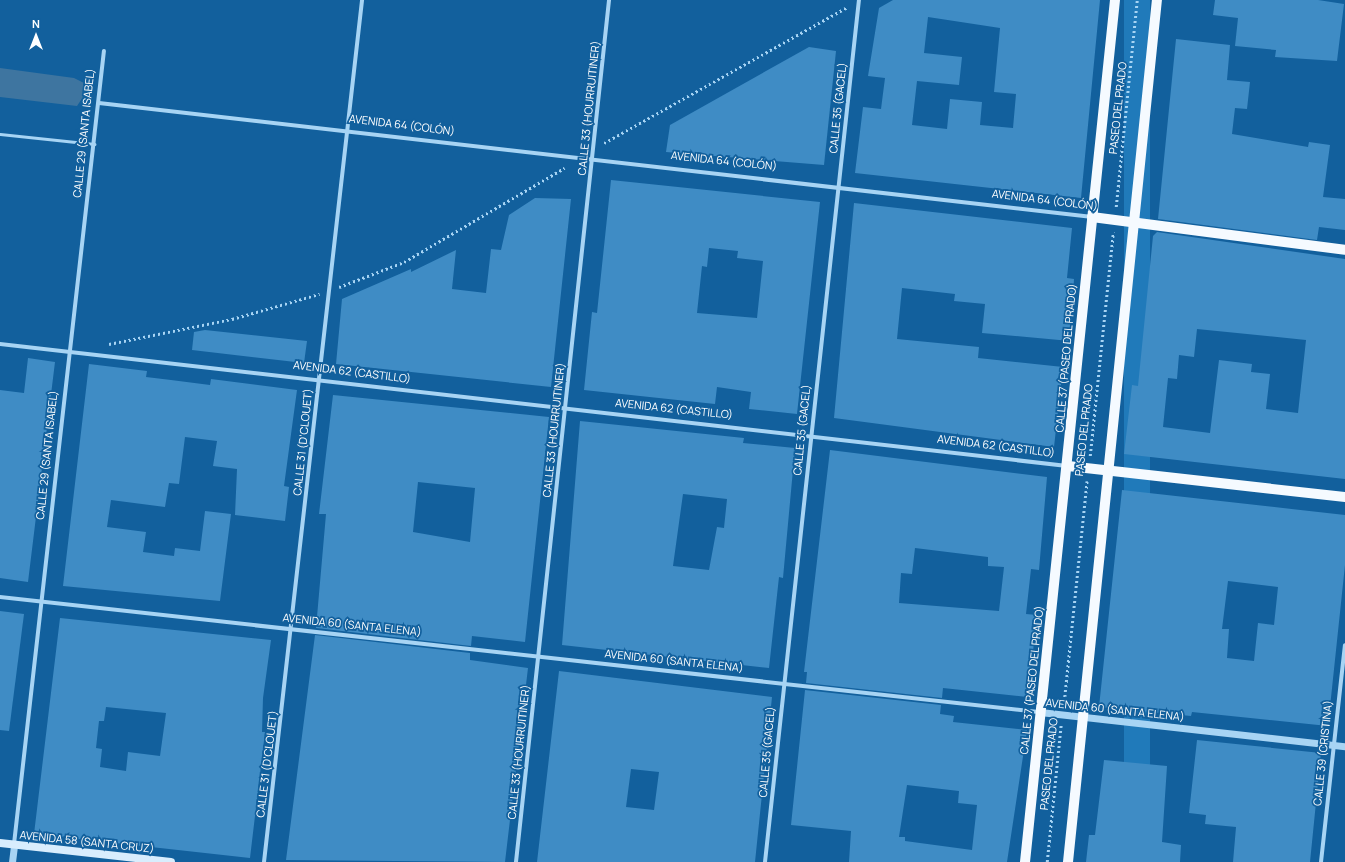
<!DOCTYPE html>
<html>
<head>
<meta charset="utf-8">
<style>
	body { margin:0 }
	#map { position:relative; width:1345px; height:862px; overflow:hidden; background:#12609d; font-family:Manrope,sans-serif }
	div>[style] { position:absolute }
	.green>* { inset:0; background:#207aba; transform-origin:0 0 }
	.water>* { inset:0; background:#3e75a0 }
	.building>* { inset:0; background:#3f8cc5 }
	.path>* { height:2.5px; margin-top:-1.25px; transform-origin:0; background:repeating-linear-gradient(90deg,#a7d4f4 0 2px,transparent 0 5px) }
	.service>* { height:3px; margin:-1.5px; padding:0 1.5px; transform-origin:1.5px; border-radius:1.5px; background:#a7d4f4 }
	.minor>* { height:4px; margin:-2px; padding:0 2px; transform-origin:2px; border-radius:2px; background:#a7d4f4 }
	.tertiary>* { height:7px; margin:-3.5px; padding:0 3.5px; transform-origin:3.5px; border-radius:3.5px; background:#a7d4f4 }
	.secondary>* { height:8px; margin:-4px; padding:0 4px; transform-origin:4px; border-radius:4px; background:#d8edfd }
	.primary>* { height:10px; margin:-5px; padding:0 5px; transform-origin:5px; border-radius:5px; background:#f5faff }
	span { translate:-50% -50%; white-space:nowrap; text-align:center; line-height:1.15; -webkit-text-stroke:3.5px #12609d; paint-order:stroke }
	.street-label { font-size:11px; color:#fff }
	.north { position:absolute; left:16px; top:16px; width:40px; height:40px; -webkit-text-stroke:3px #12609d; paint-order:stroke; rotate:0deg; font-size:11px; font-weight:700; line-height:16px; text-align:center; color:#fff }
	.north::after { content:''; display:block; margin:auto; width:14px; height:18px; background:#fff; clip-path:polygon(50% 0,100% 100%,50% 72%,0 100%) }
</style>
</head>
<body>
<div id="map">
	<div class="green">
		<i style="left:1124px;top:0;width:26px;height:867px"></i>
	</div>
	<div class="water">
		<i style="clip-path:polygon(0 68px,74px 78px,84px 83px,83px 97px,77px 106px,0 97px)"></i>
	</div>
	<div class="building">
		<i style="clip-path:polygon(evenodd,893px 0,1100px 0,1081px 198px,855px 173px,863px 107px,881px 109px,885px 78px,868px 76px,879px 8px,893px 0,928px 17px,1000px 28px,994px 92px,1016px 94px,1013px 128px,980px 125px,982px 102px,950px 99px,947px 129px,912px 125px,917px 81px,959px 85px,962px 57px,924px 53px,928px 17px)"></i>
		<i style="clip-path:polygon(1215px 0,1318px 0,1344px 4px,1337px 61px,1275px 57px,1276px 50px,1235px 46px,1238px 18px,1213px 15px)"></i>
		<i style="clip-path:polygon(1176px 39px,1230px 45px,1227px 80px,1250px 82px,1247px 109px,1235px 108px,1232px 134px,1308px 147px,1309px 142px,1330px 145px,1323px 197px,1345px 199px,1345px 230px,1319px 227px,1317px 240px,1158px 219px)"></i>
		<i style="clip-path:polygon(809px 47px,836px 51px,824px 165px,666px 152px,670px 125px)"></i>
		<i style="clip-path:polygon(evenodd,611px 180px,820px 202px,797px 414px,749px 409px,751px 392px,717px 387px,715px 404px,584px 390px,592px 312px,597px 313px,611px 180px,709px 248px,738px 251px,737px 258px,763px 261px,757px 318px,697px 313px,702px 266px,707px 267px,709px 248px)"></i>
		<i style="clip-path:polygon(535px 198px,571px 199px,551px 387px,336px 364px,342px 299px,411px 269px,411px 272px,456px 250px,452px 289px,486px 293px,491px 249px,501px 250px,509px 215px)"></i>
		<i style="clip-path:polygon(854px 203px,1072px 228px,1067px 278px,1074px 279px,1070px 341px,982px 333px,985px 304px,954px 301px,955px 294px,902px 288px,897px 339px,979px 347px,978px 358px,1063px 367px,1054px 447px,834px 418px)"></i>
		<i style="clip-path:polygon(evenodd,1157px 232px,1345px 259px,1345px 479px,1124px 454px,1132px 385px,1138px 386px,1153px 236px,1157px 232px,1197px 329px,1306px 340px,1298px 413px,1266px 409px,1270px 374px,1251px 372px,1252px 364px,1219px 360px,1210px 433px,1163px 427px,1168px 378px,1177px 379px,1179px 355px,1194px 357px,1197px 329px)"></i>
		<i style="clip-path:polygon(205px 330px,307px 341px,304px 363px,192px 350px,194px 332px)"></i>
		<i style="clip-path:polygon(28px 358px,55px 362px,28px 582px,0 578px,0 390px,24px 393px)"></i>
		<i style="clip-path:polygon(89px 364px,147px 371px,146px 377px,171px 380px,210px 385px,211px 379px,297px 390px,284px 486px,289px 487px,285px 521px,235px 515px,237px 469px,213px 466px,217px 441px,185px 437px,179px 484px,169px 483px,165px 507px,111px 500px,107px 527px,146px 532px,143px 552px,174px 556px,175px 548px,200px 551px,205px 511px,231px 514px,220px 601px,63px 586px)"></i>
		<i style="clip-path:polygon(evenodd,333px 395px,549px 417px,525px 642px,472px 636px,471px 646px,316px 628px,326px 514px,319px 514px,333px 395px,418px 482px,475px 488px,470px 542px,413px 532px,418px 482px)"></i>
		<i style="clip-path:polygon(evenodd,580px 421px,744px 438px,743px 443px,795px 448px,783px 578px,779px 577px,769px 668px,562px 645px,580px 421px,683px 494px,727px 499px,724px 528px,717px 527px,709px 570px,673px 566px,683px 494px)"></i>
		<i style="clip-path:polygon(evenodd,830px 450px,1047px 477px,1039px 570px,1031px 569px,1026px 614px,1037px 615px,1028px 697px,943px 688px,942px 698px,806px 683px,807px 672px,804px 672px,830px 450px,915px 548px,988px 557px,988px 566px,1004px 567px,999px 611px,899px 603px,901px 573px,912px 574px,915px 548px)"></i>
		<i style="clip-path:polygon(evenodd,1122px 490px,1345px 515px,1345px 565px,1328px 726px,1192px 712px,1191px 716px,1099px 707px,1122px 490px,1228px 581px,1278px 587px,1274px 625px,1258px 623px,1254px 661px,1227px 658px,1229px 629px,1222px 629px,1228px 581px)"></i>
		<i style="clip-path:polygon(0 611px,24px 614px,9px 731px,0 730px)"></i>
		<i style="clip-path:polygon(evenodd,60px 618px,271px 640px,263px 698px,262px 732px,265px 732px,250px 858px,34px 834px,60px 618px,106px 707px,166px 713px,160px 756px,128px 752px,126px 771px,100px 767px,102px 749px,96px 748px,99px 721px,104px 721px,106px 707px)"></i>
		<i style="clip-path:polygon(315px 635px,470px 653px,470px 660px,528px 668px,505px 862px,286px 860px)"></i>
		<i style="clip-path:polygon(evenodd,559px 671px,772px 697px,755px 862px,537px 862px,559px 671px,631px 769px,659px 772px,654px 810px,626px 807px,631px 769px)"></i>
		<i style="clip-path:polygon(evenodd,805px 690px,941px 705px,940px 714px,954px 716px,953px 722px,1027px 730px,1007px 862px,849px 862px,851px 831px,791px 825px,805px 690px,907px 785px,959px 791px,958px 803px,977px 805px,972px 850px,905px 841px,905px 837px,899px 837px,907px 785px)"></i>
		<i style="clip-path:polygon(1197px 740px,1321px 753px,1310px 862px,1233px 862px,1236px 827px,1205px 824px,1206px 815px,1189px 813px)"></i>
		<i style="clip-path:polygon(1104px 760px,1167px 766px,1162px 842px,1181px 845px,1180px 862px,1086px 862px,1089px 835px,1095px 835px)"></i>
	</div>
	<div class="path">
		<i style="left:604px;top:143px;width:278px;rotate:-29.2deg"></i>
		<i style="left:1116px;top:207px;width:208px;rotate:-84.2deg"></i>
		<i style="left:339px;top:287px;width:70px;rotate:-21deg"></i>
		<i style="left:404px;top:262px;width:186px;rotate:-30.4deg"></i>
		<i style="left:109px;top:344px;width:126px;rotate:-11.5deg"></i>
		<i style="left:232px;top:319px;width:91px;rotate:-16deg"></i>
		<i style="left:1090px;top:456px;width:225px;rotate:-84.1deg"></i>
		<i style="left:1064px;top:702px;width:222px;rotate:-84.1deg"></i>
		<i style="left:1047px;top:862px;width:138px;rotate:-84.2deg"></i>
	</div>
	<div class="service">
		<i style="left:0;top:134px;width:95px;rotate:6.1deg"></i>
	</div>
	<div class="minor">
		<i style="left:99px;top:103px;width:1000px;rotate:6.55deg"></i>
		<i style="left:0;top:344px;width:1074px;rotate:6.52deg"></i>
		<i style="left:0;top:597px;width:1045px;rotate:6.32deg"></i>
		<i style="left:14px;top:844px;width:798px;rotate:-83.53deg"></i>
		<i style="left:264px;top:862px;width:868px;rotate:-83.51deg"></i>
		<i style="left:516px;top:862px;width:867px;rotate:-83.84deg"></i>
		<i style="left:765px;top:862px;width:867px;rotate:-83.78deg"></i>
		<i style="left:1321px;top:862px;width:218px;rotate:-83.7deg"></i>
	</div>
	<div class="tertiary">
		<i style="left:1040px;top:712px;width:307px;rotate:6.4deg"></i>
		<i style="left:12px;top:862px;width:17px;rotate:-83deg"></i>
	</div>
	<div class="secondary">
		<i style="left:0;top:843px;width:172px;rotate:6.3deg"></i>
	</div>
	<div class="primary">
		<i style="left:1092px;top:217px;width:255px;rotate:7.4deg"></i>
		<i style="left:1068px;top:466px;width:279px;rotate:6.4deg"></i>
		<i style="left:1025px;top:862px;width:867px;rotate:-84.04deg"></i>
		<i style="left:1068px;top:862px;width:867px;rotate:-84.11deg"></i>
	</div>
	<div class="street-label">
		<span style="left:589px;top:108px;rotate:-84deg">CALLE 33 (HOURRUITINER)</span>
		<span style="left:838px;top:108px;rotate:-84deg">CALLE 35 (GACEL)</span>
		<span style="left:1118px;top:108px;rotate:-84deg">PASEO DEL PRADO</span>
		<span style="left:402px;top:125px;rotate:7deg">AVENIDA 64 (COLÓN)</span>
		<span style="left:84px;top:133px;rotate:-84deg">CALLE 29 (SANTA ISABEL)</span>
		<span style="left:724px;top:161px;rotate:6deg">AVENIDA 64 (COLÓN)</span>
		<span style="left:1045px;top:200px;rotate:7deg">AVENIDA 64 (COLÓN)</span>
		<span style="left:1066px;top:358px;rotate:-85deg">CALLE 37 (PASEO DEL PRADO)</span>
		<span style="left:352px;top:372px;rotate:7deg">AVENIDA 62 (CASTILLO)</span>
		<span style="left:674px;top:409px;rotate:6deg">AVENIDA 62 (CASTILLO)</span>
		<span style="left:554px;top:430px;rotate:-84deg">CALLE 33 (HOURRUITINER)</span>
		<span style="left:802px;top:430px;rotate:-84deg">CALLE 35 (GACEL)</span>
		<span style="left:1084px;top:430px;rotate:-84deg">PASEO DEL PRADO</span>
		<span style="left:303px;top:442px;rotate:-84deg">CALLE 31 (D'CLOUET)</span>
		<span style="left:996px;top:446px;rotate:7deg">AVENIDA 62 (CASTILLO)</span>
		<span style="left:47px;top:455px;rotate:-84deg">CALLE 29 (SANTA ISABEL)</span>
		<span style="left:352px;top:625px;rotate:6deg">AVENIDA 60 (SANTA ELENA)</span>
		<span style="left:674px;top:661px;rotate:6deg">AVENIDA 60 (SANTA ELENA)</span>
		<span style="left:1032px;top:680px;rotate:-84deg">CALLE 37 (PASEO DEL PRADO)</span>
		<span style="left:1115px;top:710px;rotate:6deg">AVENIDA 60 (SANTA ELENA)</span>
		<span style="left:519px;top:752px;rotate:-84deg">CALLE 33 (HOURRUITINER)</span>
		<span style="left:767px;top:752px;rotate:-85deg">CALLE 35 (GACEL)</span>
		<span style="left:1323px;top:753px;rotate:-84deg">CALLE 39 (CRISTINA)</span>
		<span style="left:267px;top:764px;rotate:-83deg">CALLE 31 (D'CLOUET)</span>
		<span style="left:1049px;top:764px;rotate:-84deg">PASEO DEL PRADO</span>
		<span style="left:87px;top:842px;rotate:6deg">AVENIDA 58 (SANTA CRUZ)</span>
	</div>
	<div class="north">N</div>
</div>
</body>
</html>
